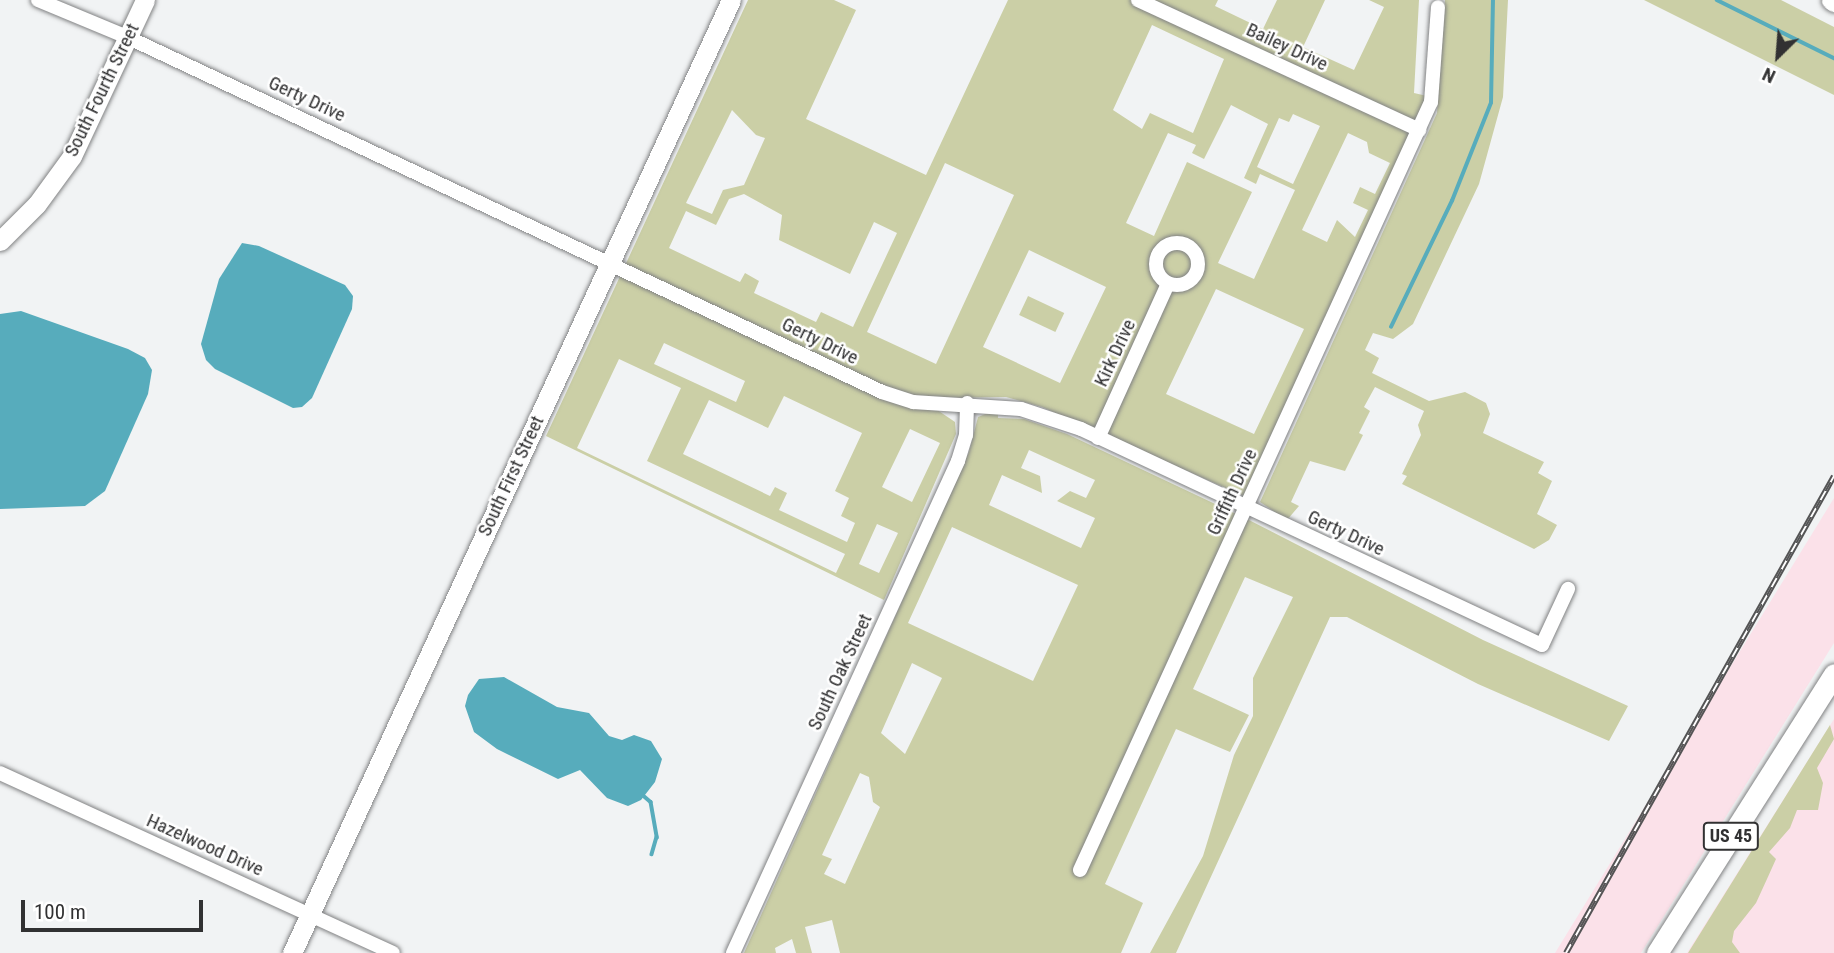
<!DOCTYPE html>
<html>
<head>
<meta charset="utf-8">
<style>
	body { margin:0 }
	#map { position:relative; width:1834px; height:953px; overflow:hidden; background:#f1f3f4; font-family:"Roboto Condensed",sans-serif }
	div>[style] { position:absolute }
	.commercial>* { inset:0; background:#fbe1e9 }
	.green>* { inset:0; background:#cbcfa6; transform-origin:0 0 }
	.water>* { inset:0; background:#57acbc }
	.stream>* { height:3.5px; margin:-1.75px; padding:0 1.75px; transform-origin:1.75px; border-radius:1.75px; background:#57acbc }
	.roads { filter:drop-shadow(0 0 2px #818283) drop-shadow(0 0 2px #818283) }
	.street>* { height:14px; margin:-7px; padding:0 7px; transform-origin:7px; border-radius:7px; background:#fff }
	.street>.ring { margin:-7px; padding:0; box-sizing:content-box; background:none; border:14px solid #fff; border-radius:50% }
	.secondary>* { height:19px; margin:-9.5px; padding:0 9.5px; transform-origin:9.5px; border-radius:9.5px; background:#fff }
	.primary>* { height:21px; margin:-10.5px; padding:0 10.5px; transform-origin:10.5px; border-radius:10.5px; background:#fff }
	.rail>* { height:6px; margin-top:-3px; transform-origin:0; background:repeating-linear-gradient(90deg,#fff 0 10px,#545455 0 20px); box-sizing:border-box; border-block:2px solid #545455 }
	span { translate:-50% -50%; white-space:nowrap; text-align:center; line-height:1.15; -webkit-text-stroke:5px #fff; paint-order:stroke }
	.shield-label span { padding:2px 5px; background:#fff; border:2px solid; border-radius:5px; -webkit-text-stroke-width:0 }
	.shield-label { font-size:18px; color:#313132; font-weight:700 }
	.street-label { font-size:19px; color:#313132 }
	.north { position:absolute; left:1743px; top:21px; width:70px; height:70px; -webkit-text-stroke:5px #fff; paint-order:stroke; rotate:205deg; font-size:19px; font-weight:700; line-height:28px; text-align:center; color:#313132 }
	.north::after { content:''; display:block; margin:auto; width:24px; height:32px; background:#313132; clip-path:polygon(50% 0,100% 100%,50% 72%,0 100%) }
	.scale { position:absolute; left:21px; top:900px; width:182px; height:32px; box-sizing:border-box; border:4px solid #313132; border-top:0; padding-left:9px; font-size:21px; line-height:24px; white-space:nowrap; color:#313132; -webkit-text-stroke:5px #fff; paint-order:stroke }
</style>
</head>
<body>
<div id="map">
	<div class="commercial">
		<i style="clip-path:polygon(1834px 498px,1834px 643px,1641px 953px,1555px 953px)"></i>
		<i style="clip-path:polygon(1834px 719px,1834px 953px,1687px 953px)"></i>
	</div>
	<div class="green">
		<i style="clip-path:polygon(evenodd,748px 0,834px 0,856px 10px,806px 119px,926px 175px,1008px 0,1218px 0,1215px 6px,1263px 29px,1277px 0,1325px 0,1303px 47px,1354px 70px,1384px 7px,1369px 0,1419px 0,1414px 93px,1427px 96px,1244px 496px,1042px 407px,1006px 397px,938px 398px,927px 403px,955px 422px,956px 434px,884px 600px,546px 436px,748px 0,1152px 25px,1224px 59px,1193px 133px,1150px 113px,1142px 129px,1113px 110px,1152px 25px,748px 0,1231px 105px,1268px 124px,1244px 178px,1256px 184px,1260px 174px,1295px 190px,1254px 279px,1218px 263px,1252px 192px,1187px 162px,1154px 236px,1126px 223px,1168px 133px,1196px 145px,1192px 153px,1204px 159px,1231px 105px,748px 0,732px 110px,756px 135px,765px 138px,744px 185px,723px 190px,712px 214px,686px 203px,732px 110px,748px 0,1293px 114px,1320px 126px,1293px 184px,1257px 167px,1279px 118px,1289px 122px,1293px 114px,748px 0,1348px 133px,1367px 142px,1369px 153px,1390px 163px,1375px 194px,1360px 187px,1353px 203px,1368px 210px,1355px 237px,1337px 220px,1327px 242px,1302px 230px,1348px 133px,748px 0,945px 163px,1014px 195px,936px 364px,867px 332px,945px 163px,748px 0,744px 194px,782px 215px,779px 240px,850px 274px,874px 222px,897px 233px,853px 327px,821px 312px,816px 322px,754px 293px,759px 281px,745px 273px,740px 282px,669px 248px,686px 211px,716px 225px,729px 199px,744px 194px,748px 0,1029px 250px,1106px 287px,1060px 383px,983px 347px,1029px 250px,748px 0,1216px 289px,1304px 329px,1254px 434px,1166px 394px,1216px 289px,748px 0,664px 343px,745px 381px,736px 402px,654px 364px,664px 343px,748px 0,619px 359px,681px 388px,647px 461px,845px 554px,836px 573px,577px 448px,619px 359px,748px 0,784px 396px,862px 433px,835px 491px,849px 498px,841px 516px,855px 523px,847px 542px,779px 510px,787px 493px,775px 487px,770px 496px,683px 454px,709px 400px,768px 428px,784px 396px,748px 0,910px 429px,940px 443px,912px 502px,882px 487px,910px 429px,748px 0,877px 524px,898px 533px,879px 573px,859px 564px,877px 524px)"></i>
		<i style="clip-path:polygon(1445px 0,1508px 0,1503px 97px,1479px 184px,1413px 324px,1393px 339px,1373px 333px,1365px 350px,1379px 358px,1372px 373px,1429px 401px,1465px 392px,1486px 403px,1490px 414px,1483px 433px,1544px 462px,1538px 473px,1552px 481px,1537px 514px,1557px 525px,1549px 540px,1534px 549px,1402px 484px,1407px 476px,1402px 474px,1421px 435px,1418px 425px,1424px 411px,1375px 387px,1364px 407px,1370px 411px,1359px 433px,1363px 435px,1345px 471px,1310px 461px,1291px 502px,1299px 506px,1287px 520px,1260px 502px,1437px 113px)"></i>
		<i style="clip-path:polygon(1644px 0,1781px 0,1834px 27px,1834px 95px)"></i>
		<i style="left:1028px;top:296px;width:40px;height:21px;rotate:25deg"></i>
		<i style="clip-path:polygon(evenodd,988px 413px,998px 414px,998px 418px,1024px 419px,1067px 434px,1247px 519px,1483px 640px,1628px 706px,1609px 741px,1478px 684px,1347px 617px,1330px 617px,1176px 953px,1150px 953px,1203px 856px,1234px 755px,1253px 716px,1253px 678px,1293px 597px,1245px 577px,1193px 689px,1249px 715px,1230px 752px,1176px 729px,1105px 884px,1143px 903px,1121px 953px,840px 953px,832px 920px,805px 927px,812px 953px,796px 953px,792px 939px,775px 948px,776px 953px,744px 953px,969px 452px,978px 417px,988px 413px,1029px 450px,1095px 480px,1086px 498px,1070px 491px,1057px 501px,1095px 518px,1081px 548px,989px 505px,1002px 475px,1042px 493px,1040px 476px,1021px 468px,1029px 450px,988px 413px,952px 527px,1078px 585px,1033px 681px,908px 623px,952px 527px,988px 413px,912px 663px,942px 678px,905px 754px,881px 733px,912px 663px,988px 413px,860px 773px,869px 777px,873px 802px,880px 807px,845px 884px,824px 874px,832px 859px,822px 855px,860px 773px)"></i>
		<i style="clip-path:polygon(1830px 725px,1834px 739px,1817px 768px,1823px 783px,1818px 810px,1797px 810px,1790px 828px,1769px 852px,1776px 859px,1767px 879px,1756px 903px,1734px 931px,1732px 942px,1740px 953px,1688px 953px)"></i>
	</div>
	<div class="water">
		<i style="clip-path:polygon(242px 243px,259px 246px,345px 285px,353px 296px,352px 309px,312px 398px,302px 407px,293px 408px,215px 369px,206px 360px,201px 344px,219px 279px)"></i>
		<i style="clip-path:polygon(21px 311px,128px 349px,145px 358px,152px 370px,148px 394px,105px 491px,85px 506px,0 509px,0 314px)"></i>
		<i style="clip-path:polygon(504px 677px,557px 707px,589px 713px,609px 736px,622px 740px,634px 735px,651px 741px,662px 759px,655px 782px,641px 800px,628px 806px,607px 798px,580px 770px,558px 779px,497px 749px,474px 732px,465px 706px,468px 695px,479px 679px)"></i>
	</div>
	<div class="stream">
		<i style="left:1717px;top:0;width:131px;rotate:26.4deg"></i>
		<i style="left:1391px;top:327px;width:140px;rotate:-64.2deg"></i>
		<i style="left:1452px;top:201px;width:105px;rotate:-68.3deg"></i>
		<i style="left:1491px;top:103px;width:103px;rotate:-88.9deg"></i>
		<i style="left:644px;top:796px;width:9px;rotate:41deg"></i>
		<i style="left:651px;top:802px;width:36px;rotate:80deg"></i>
		<i style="left:657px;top:837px;width:18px;rotate:106deg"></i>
	</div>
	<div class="roads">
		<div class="street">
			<i style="left:38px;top:0;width:96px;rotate:22.6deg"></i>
			<i style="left:127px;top:37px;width:834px;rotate:25.18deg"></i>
			<i style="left:882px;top:392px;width:33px;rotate:18deg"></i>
			<i style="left:913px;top:402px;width:108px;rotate:3.7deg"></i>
			<i style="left:1021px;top:409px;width:63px;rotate:18.4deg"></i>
			<i style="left:1081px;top:429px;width:509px;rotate:25.11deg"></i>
			<i style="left:1542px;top:645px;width:62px;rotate:-65.1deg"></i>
			<i style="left:1138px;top:0;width:310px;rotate:24.8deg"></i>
			<i class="ring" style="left:1156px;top:243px;width:28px;height:28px"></i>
			<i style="left:1098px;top:438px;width:169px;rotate:-65.6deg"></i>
			<i style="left:0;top:773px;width:432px;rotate:24.6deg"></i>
			<i style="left:1080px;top:870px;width:844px;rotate:-65.44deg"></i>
			<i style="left:1431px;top:102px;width:95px;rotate:-85.8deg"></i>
			<i style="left:733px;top:953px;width:541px;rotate:-65.42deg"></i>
			<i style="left:958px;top:461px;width:27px;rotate:-73deg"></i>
			<i style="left:966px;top:435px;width:32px;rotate:-88deg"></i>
		</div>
		<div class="secondary">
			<i style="left:1831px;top:0;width:4px;rotate:34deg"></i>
			<i style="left:0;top:241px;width:52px;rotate:-45deg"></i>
			<i style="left:37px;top:204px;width:59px;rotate:-53.9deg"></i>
			<i style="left:72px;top:156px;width:172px;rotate:-64.9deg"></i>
			<i style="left:292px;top:953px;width:1049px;rotate:-65.27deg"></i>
		</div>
		<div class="primary">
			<i style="left:1657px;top:953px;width:330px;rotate:-57.6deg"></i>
		</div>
	</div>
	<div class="rail">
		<i style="left:1566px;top:953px;width:547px;rotate:-60.67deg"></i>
	</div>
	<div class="shield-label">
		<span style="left:1731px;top:836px">US 45</span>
	</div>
	<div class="street-label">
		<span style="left:1287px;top:47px;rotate:25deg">Bailey Drive</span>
		<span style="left:102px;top:90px;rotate:-64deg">South Fourth Street</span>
		<span style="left:307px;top:99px;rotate:25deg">Gerty Drive</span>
		<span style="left:820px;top:341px;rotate:26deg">Gerty Drive</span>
		<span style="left:1115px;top:353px;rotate:-65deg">Kirk Drive</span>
		<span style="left:511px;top:476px;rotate:-65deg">South First Street</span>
		<span style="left:1232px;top:492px;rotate:-65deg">Griffith Drive</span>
		<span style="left:1346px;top:533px;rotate:25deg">Gerty Drive</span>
		<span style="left:840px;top:672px;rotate:-65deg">South Oak Street</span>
		<span style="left:205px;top:845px;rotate:24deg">Hazelwood Drive</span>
	</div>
	<div class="north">N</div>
	<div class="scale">100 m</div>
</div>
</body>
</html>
